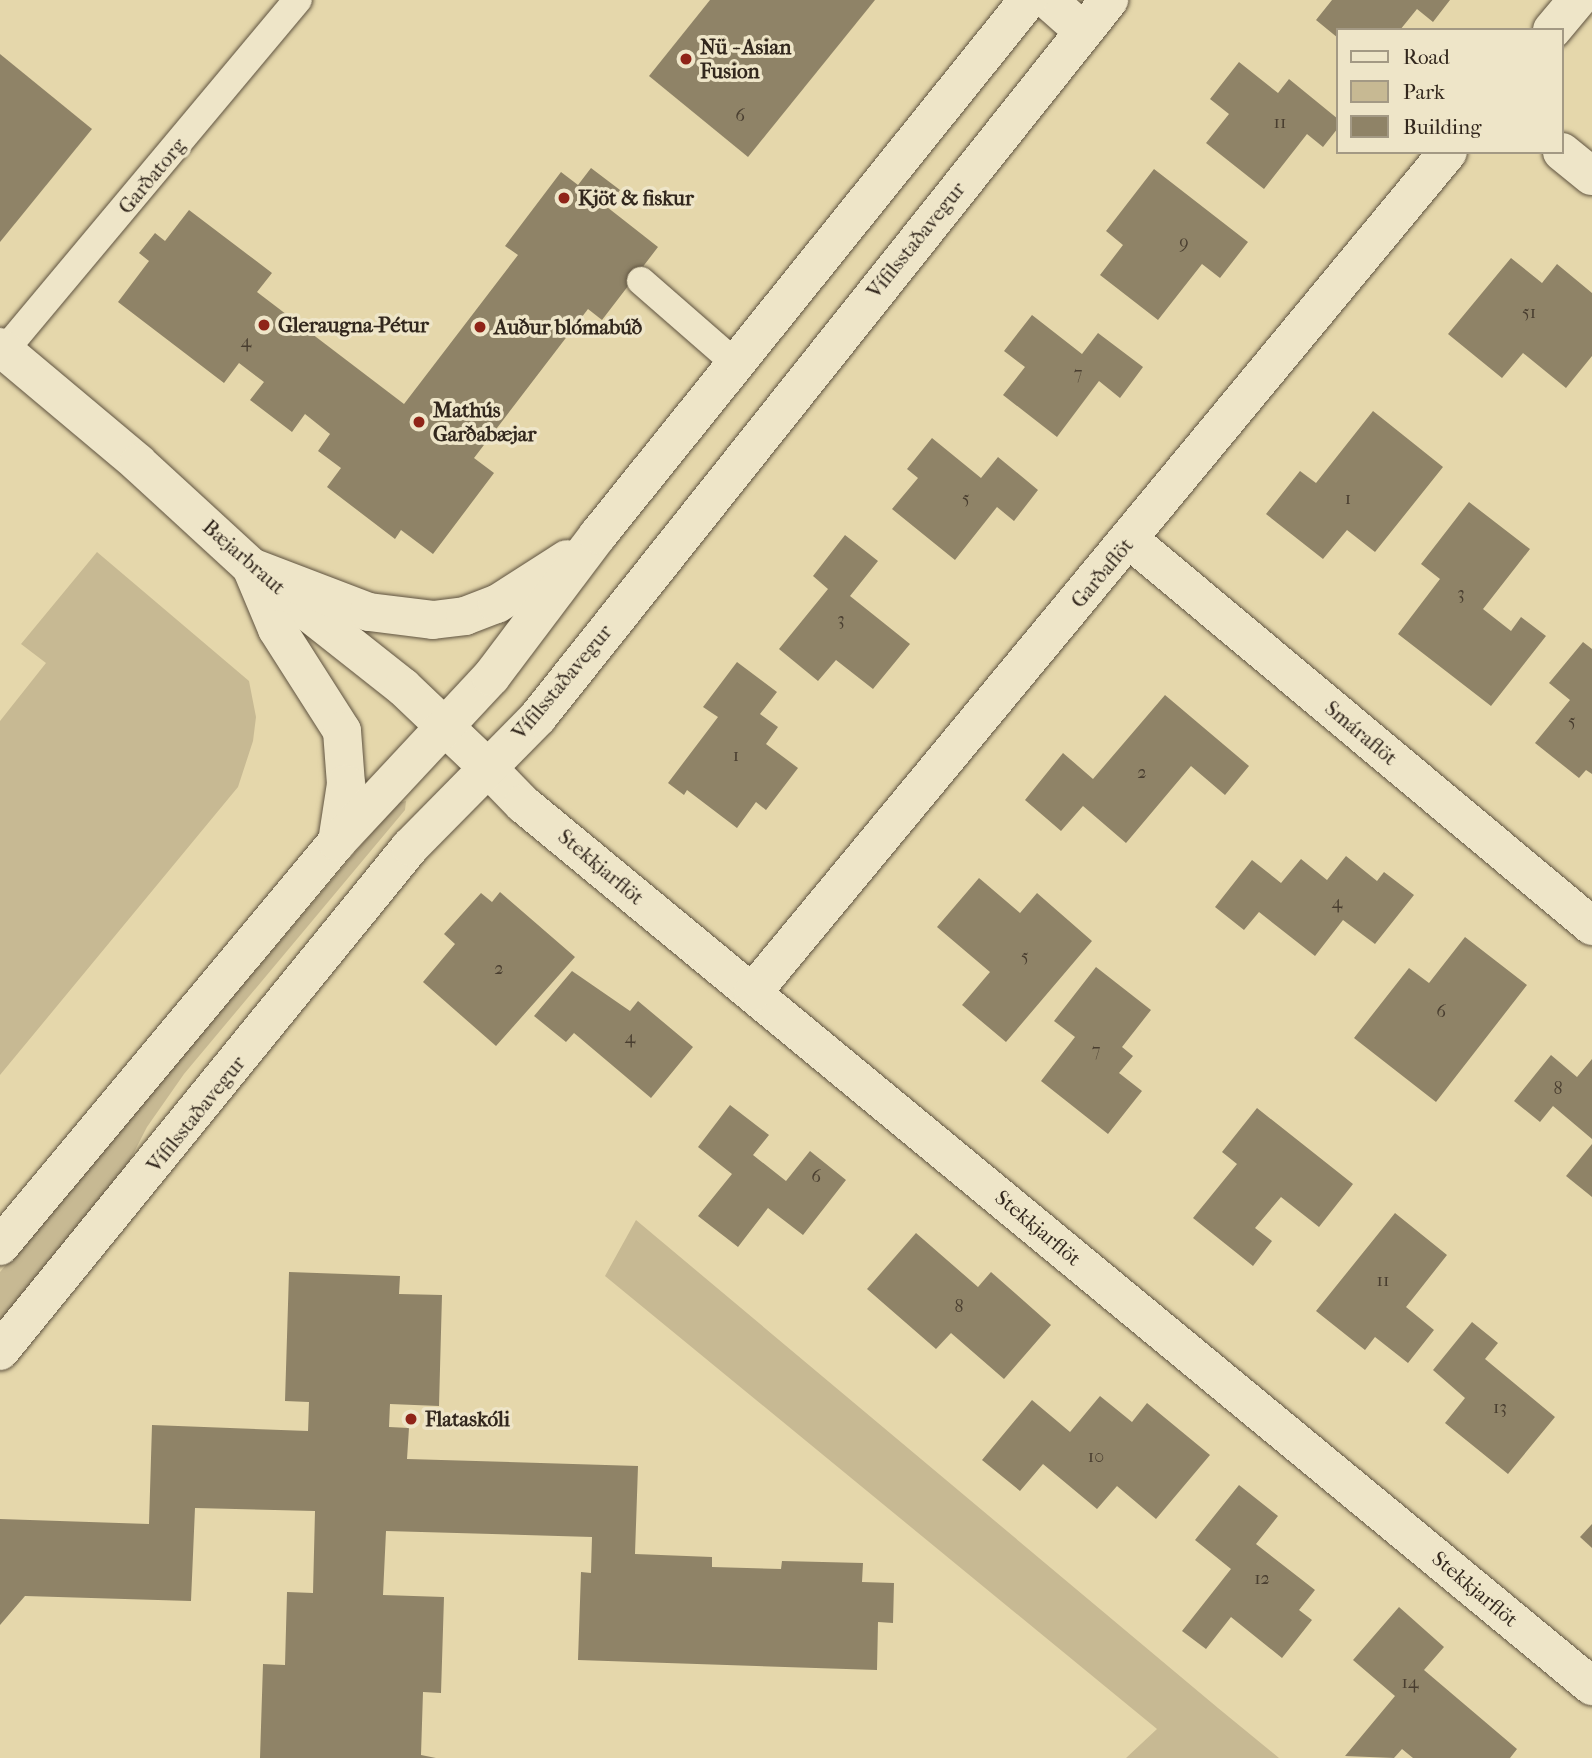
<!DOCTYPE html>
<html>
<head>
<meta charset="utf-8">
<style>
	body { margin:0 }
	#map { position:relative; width:1592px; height:1758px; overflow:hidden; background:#e5d7ab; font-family:"IM FELL French Canon",serif }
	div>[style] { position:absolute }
	.green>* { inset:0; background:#c7b993 }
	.building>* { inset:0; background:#8f8367 }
	.roads { filter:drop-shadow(0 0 2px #5f5340) drop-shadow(0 0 2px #5f5340) }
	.service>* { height:28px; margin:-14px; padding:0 14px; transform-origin:14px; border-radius:14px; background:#eee5c8 }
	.minor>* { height:38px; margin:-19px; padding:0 19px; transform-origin:19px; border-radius:19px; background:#eee5c8 }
	.tertiary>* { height:38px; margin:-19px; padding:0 19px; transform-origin:19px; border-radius:19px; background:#eee5c8 }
	.secondary>* { height:38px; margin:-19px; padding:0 19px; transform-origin:19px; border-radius:19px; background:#eee5c8 }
	.dots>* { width:19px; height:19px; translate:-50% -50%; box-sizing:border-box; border:4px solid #eee5c8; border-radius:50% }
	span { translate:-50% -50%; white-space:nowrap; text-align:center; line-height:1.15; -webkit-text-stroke:7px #eee5c8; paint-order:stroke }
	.number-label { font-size:18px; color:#493e30 }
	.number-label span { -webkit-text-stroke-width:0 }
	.poi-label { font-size:21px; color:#32271d; font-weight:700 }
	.left { translate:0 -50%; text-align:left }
	.street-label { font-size:21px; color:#32271d }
	.legend { position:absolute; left:1336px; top:28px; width:228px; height:126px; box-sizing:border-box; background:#eee5c8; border:2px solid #a39984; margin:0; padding:9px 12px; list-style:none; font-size:21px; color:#32271d }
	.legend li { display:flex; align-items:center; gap:14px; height:35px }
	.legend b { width:35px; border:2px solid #a39984 }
</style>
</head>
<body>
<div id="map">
	<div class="green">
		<i style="clip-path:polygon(97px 552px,249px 681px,256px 717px,253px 741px,238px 787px,0 1075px,0 721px,46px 663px,21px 644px)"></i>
		<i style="clip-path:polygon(406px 801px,405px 810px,184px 1074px,147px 1127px,109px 1201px,0 1328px,0 1272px,397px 803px)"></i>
		<i style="clip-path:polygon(636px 1220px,1218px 1708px,1279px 1758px,1126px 1758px,1157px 1729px,605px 1276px)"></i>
	</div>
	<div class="building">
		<i style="clip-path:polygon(710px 0,875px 0,748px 157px,649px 76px)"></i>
		<i style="clip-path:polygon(1332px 0,1450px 0,1433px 22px,1417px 9px,1400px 30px,1338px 30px,1338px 38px,1316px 20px)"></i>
		<i style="clip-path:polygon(0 54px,92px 129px,0 242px)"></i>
		<i style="clip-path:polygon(1239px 62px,1278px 93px,1289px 79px,1338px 119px,1338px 128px,1323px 147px,1307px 134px,1264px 189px,1206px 143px,1229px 114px,1210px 99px)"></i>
		<i style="clip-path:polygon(591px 168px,620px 190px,607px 207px,658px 247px,602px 320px,588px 309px,474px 458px,494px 473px,433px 554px,401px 530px,395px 539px,327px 487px,341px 468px,318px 451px,330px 434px,305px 414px,292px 432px,250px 400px,264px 382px,239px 363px,224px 383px,118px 302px,149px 261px,139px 253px,155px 233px,165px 241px,189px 210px,272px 273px,257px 292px,404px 404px,518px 255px,505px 246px,561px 172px,578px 185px)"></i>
		<i style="clip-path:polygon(1154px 169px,1248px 242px,1220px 278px,1202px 264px,1158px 320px,1100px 275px,1123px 245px,1106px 231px)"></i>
		<i style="clip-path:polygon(1511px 258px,1542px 283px,1557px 264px,1592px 293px,1592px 356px,1566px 388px,1523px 353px,1502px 378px,1448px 334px)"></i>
		<i style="clip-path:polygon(1032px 315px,1082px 354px,1098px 333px,1143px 367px,1120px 398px,1099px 381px,1057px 437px,1003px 395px,1025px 367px,1004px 351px)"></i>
		<i style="clip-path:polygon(1373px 411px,1443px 467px,1375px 552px,1347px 530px,1323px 559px,1266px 514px,1300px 471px,1316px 483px)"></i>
		<i style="clip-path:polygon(932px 438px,981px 478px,998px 457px,1038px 490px,1014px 521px,997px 507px,955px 560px,892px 509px,918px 478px,907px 469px)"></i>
		<i style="clip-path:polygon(1469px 502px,1530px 549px,1483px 609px,1511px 631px,1521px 617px,1546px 636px,1491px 706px,1398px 634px,1440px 579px,1421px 564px)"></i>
		<i style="clip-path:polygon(845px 535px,878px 561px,850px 596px,910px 644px,873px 689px,836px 660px,818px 681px,779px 649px,828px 589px,813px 576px)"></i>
		<i style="clip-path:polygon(1583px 642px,1592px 649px,1592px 774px,1586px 770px,1579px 778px,1535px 743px,1570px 700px,1549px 683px)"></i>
		<i style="clip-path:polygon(737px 662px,777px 692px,760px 714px,778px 727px,766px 744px,798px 768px,766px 810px,756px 802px,737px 828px,687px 790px,684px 795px,668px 783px,718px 717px,703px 707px)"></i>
		<i style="clip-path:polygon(1165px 695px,1249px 766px,1225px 795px,1191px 766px,1126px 843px,1083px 806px,1061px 831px,1025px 800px,1063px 753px,1093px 779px)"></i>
		<i style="clip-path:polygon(1346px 856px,1377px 881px,1384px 872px,1414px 895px,1375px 944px,1343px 920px,1315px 956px,1259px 912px,1244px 930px,1215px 907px,1252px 860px,1281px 883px,1301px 859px,1327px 880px)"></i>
		<i style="clip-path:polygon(979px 878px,1020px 913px,1037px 893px,1092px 941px,1006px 1042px,962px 1005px,990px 972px,937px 927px)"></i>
		<i style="clip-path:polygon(500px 892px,575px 957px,496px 1046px,423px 982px,455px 944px,444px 934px,481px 893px,492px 902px)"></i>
		<i style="clip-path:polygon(1465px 937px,1527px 985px,1436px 1102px,1354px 1038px,1409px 968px,1429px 983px)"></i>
		<i style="clip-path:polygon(1096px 967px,1151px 1010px,1122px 1047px,1133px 1056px,1119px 1073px,1142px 1091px,1108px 1134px,1041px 1081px,1075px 1037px,1054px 1021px)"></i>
		<i style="clip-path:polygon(572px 971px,630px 1011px,638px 1001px,693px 1047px,651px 1098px,574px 1033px,566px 1042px,534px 1016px)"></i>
		<i style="clip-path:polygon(1551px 1055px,1577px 1077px,1592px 1059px,1592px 1139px,1553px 1106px,1540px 1122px,1514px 1101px)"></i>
		<i style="clip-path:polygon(730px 1105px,769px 1135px,753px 1155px,786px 1181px,810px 1151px,846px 1180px,803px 1235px,768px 1208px,738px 1247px,698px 1216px,732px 1174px,698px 1147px)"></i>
		<i style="clip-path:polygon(1257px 1108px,1353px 1184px,1319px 1227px,1281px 1197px,1255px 1228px,1272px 1241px,1253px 1266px,1193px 1218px,1237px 1164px,1222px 1152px)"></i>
		<i style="clip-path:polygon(1592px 1144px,1592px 1197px,1566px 1176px)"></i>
		<i style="clip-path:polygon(1395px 1213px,1447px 1255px,1406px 1307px,1434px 1330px,1408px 1363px,1375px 1337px,1365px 1350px,1316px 1311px)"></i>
		<i style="clip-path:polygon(916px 1233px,978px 1287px,991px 1272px,1051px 1325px,1004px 1379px,951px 1333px,936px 1349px,867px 1289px)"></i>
		<i style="clip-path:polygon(289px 1272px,400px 1276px,399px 1294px,442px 1295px,439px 1406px,390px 1404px,389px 1427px,409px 1428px,407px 1459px,638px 1466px,635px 1554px,712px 1557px,712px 1567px,781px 1569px,782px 1561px,863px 1563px,862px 1582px,894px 1583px,893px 1623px,878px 1622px,877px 1670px,578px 1660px,581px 1572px,591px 1573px,592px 1537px,386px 1531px,383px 1595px,444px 1597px,441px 1693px,423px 1692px,421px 1755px,436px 1758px,260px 1758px,263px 1664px,285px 1665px,287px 1592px,313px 1593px,315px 1511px,195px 1508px,191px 1601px,25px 1596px,0 1625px,0 1519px,149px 1524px,152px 1425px,308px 1431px,309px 1402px,285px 1401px)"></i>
		<i style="clip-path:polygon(1472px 1322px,1498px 1343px,1485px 1359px,1555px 1417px,1508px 1474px,1445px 1423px,1465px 1398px,1433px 1370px)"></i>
		<i style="clip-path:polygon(1100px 1396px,1132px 1422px,1147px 1403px,1210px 1455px,1156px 1519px,1117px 1486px,1097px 1509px,1043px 1464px,1020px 1491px,982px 1460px,1032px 1400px,1070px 1432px)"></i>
		<i style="clip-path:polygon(1239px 1485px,1278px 1516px,1256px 1544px,1315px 1590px,1299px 1610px,1312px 1620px,1282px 1658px,1231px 1617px,1206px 1649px,1182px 1631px,1231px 1569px,1195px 1540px)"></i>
		<i style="clip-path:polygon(1592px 1524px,1592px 1548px,1580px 1537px)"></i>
		<i style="clip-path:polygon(1399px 1607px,1444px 1647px,1424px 1670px,1517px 1749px,1510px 1758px,1413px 1758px,1402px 1749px,1394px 1758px,1345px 1756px,1395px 1696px,1353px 1660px)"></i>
	</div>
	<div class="roads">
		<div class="service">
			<i style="left:641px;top:281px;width:126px;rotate:41.1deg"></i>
			<i style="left:4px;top:351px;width:458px;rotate:-50.1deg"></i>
		</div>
		<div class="minor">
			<i style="left:1048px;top:0;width:47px;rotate:41.5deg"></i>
			<i style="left:1552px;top:30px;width:39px;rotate:-50deg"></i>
			<i style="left:1562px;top:152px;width:38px;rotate:39deg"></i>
			<i style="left:1130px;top:540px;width:602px;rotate:39.88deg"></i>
			<i style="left:487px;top:767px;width:52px;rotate:45.8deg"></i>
			<i style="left:523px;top:804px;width:1386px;rotate:39.53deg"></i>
			<i style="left:753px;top:992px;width:1090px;rotate:-50.4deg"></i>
		</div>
		<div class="tertiary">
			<i style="left:0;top:347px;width:180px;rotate:40deg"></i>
			<i style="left:138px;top:463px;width:154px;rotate:42.6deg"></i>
			<i style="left:251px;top:567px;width:194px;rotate:38.3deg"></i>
			<i style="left:403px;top:687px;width:116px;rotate:43.6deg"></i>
		</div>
		<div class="secondary">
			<i style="left:251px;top:567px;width:126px;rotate:20.9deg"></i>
			<i style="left:369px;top:612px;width:64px;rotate:7.1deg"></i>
			<i style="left:433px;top:620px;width:32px;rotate:-7deg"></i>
			<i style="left:465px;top:616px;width:34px;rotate:-21deg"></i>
			<i style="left:497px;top:604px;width:83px;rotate:-32.7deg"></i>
			<i style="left:251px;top:567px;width:67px;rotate:67.2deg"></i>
			<i style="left:277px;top:629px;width:121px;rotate:57.5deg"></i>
			<i style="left:342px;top:731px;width:53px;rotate:85.7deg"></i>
			<i style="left:346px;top:784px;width:59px;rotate:98.8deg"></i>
			<i style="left:0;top:1246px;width:526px;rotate:-50.17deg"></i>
			<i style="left:337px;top:842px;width:226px;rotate:-47deg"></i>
			<i style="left:491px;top:677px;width:178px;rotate:-53deg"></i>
			<i style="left:598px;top:535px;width:686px;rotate:-51.21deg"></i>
			<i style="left:0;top:1351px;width:650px;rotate:-50.87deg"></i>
			<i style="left:410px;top:847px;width:182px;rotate:-45.4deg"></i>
			<i style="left:538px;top:717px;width:917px;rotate:-51.47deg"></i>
		</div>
	</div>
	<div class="dots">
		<i style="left:686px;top:59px;background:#8f2418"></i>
		<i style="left:564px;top:198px;background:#8f2418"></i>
		<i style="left:264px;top:325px;background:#8f2418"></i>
		<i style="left:480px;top:327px;background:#8f2418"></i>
		<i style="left:419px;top:422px;background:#8f2418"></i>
		<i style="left:411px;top:1419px;background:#8f2418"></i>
	</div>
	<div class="number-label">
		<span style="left:740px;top:116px">6</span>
		<span style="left:1280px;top:123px">11</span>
		<span style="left:1184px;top:243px">9</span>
		<span style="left:1529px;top:313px">51</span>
		<span style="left:246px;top:342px">4</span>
		<span style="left:1078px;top:374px">7</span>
		<span style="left:966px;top:499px">5</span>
		<span style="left:1348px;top:499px">1</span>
		<span style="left:1461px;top:594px">3</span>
		<span style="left:841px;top:620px">3</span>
		<span style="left:1572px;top:722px">5</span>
		<span style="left:736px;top:756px">1</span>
		<span style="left:1142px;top:773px">2</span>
		<span style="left:1337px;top:903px">4</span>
		<span style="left:1025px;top:957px">5</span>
		<span style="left:499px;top:969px">2</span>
		<span style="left:1441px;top:1012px">6</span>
		<span style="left:630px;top:1038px">4</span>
		<span style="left:1096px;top:1051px">7</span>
		<span style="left:1558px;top:1089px">8</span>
		<span style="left:816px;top:1177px">6</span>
		<span style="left:1383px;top:1281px">11</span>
		<span style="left:959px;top:1307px">8</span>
		<span style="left:1500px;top:1408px">13</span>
		<span style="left:1096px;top:1457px">10</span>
		<span style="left:1262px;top:1579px">12</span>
		<span style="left:1410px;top:1683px">14</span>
	</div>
	<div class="poi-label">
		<span class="left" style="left:700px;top:59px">Nü - Asian<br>Fusion</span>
		<span class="left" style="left:578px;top:198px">Kjöt &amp; fiskur</span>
		<span class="left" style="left:278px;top:325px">Gleraugna-Pétur</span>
		<span class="left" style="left:494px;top:327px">Auður blómabúð</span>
		<span class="left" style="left:433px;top:422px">Mathús<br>Garðabæjar</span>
		<span class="left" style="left:425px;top:1419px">Flataskóli</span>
	</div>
	<div class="street-label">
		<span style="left:152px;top:176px;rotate:-50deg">Garðatorg</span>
		<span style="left:916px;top:240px;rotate:-51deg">Vífilsstaðavegur</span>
		<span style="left:244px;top:557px;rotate:41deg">Bæjarbraut</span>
		<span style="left:1102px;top:573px;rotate:-50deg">Garðaflöt</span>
		<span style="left:562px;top:682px;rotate:-50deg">Vífilsstaðavegur</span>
		<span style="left:1361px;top:733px;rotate:40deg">Smáraflöt</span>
		<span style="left:601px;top:867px;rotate:40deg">Stekkjarflöt</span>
		<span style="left:196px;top:1114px;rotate:-51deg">Vífilsstaðavegur</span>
		<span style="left:1038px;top:1228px;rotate:40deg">Stekkjarflöt</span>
		<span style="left:1475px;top:1589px;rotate:40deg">Stekkjarflöt</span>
	</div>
	<ul class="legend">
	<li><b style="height:9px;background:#eee5c8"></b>Road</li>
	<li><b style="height:19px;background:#c7b993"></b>Park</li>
	<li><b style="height:19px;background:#8f8367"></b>Building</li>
	</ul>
</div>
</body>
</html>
